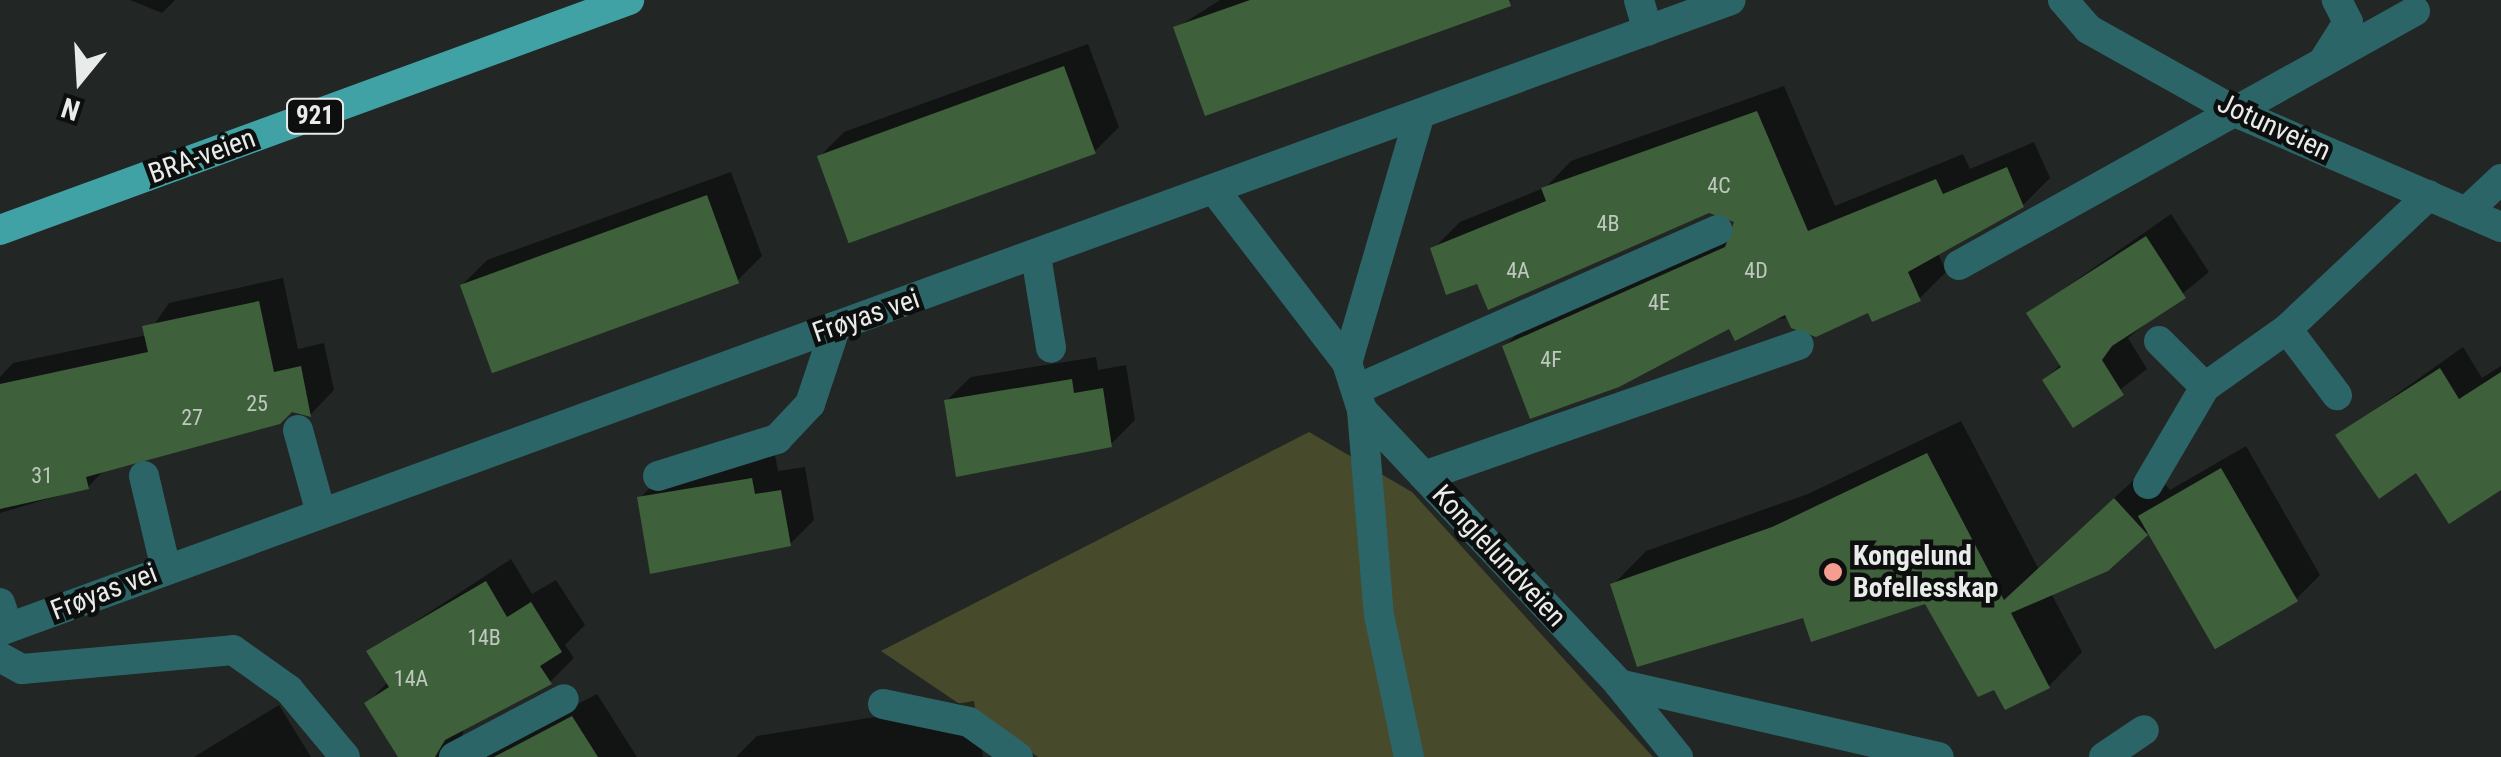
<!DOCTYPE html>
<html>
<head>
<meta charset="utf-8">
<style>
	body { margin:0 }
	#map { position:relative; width:2501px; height:757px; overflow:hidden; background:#222624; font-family:"Roboto Condensed",sans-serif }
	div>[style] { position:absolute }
	.green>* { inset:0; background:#474b2b }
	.shadow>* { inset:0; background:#0007 }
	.building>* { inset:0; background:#3e603a; transform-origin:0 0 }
	.lane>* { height:30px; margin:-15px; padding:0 15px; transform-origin:15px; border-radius:15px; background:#2c6567 }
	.street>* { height:30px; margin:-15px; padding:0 15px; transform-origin:15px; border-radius:15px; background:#2c6567 }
	.primary>* { height:30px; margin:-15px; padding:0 15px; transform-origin:15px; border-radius:15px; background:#40a2a5 }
	.dots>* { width:28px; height:28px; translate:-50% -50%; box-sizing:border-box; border:5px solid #0d0e0e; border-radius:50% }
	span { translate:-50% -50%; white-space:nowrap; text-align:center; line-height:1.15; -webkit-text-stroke:9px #0d0e0e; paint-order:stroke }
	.number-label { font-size:22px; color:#bec8be }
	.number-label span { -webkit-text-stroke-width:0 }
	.shield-label span { padding:2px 8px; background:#0d0e0e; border:2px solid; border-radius:8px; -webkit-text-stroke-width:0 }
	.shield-label { font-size:25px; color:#e9ebea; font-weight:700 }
	.street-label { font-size:28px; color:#e9ebea }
	.poi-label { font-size:28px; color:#e9ebea; font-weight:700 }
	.left { translate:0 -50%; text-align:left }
	.north { position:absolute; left:30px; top:30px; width:100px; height:100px; -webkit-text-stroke:8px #0d0e0e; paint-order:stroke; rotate:198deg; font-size:28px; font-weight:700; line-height:40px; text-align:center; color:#e9ebea }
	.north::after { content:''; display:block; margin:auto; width:35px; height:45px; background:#e9ebea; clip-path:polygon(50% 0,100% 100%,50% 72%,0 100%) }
</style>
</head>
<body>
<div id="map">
	<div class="green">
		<i style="clip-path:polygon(1309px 432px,1412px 492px,1653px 757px,1038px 757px,881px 651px)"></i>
	</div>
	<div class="shadow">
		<i style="clip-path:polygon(130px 0,175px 0,162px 13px)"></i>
		<i style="clip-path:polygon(1220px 0,1512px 0,1206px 113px,1176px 28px)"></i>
		<i style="clip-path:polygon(1088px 44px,1119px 127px,1095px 151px,820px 156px,844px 132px)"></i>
		<i style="clip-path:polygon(1784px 86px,1835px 206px,1963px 154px,1970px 169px,2034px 142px,2050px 178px,2023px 205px,1938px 253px,1946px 272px,1919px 299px,1730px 326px,1505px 346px,1532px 319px,1735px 230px,1738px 222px,1709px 210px,1478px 281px,1433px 249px,1460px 222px,1546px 187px,1571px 161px)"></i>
		<i style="clip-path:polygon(731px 172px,762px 256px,737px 281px,463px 284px,487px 260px)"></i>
		<i style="clip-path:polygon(2171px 214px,2209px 272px,2128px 338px,2147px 369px,2074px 425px,2045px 380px,2062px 363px,2029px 313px)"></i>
		<i style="clip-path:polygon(283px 278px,298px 349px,324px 343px,334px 390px,311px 414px,293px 409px,108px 466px,88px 487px,0 513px,0 377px,13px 363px,147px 335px,169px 303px)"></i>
		<i style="clip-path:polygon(2463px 347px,2482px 378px,2501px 366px,2501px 488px,2417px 469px,2338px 436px)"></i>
		<i style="clip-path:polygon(1096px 357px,1098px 370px,1126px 365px,1135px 420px,1111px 444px,946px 401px,971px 377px)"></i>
		<i style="clip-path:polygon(1961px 421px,2038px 568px,2149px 466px,2170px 490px,2246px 446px,2320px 575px,2296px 599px,2149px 531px,2107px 569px,2051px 593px,2082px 652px,2049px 686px,1995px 686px,1926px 601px,1805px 615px,1613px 585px,1646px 551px,1808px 494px)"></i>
		<i style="clip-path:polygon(775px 455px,778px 471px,805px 467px,814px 520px,790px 544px,640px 498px,664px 474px)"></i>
		<i style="clip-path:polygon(511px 559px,532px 594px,556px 580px,585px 625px,565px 645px,574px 658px,550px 682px,464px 728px,461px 742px,488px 751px,597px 694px,637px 757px,401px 757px,367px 703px,389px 681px,370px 651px)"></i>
		<i style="clip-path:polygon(974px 701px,983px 757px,736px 757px,757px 736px)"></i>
		<i style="clip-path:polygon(279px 705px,311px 757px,194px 757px)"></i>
	</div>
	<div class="building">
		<i style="clip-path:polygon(1250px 0,1509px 0,1511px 6px,1205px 116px,1173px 27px)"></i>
		<i style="left:1064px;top:66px;width:93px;height:263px;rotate:70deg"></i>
		<i style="clip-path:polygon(1757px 111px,1808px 231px,1936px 179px,1943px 194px,2007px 167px,2024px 207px,1908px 272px,1921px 301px,1872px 322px,1868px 313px,1816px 337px,1791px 328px,1785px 315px,1735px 341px,1729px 329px,1619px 387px,1530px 419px,1502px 346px,1725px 247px,1734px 222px,1709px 213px,1488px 310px,1477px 284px,1446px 295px,1430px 248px,1546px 201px,1541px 188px)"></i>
		<i style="left:707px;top:195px;width:94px;height:263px;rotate:70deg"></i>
		<i style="clip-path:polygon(2146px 236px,2186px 298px,2112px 346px,2102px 360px,2124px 395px,2073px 428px,2042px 380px,2061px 367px,2026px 313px)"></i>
		<i style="clip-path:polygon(259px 301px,274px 372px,301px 366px,311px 417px,292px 412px,280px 424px,86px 477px,89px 489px,0 509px,0 384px,148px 352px,142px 326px)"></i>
		<i style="clip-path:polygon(2440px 368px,2459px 399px,2501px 372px,2501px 490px,2449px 524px,2416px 473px,2379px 499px,2335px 435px)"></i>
		<i style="clip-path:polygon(1072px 379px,1074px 393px,1103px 388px,1112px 447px,956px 477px,944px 400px)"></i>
		<i style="clip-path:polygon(1927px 453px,2004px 600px,2114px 498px,2148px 535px,2108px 571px,2011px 613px,2050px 688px,2005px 710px,1994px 690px,1978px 697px,1925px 604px,1811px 642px,1803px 618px,1637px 667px,1610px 584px,1772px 527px)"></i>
		<i style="left:2221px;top:468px;width:154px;height:96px;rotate:60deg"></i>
		<i style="clip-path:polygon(752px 478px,755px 494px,781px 490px,791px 546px,650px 574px,637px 497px)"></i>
		<i style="clip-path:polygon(486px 581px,507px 617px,531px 602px,562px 652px,540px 666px,552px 684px,445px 740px,435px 757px,398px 757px,364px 703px,389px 687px,366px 651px)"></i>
		<i style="clip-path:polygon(572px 716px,598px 757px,494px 757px)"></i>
	</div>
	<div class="lane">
		<i style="left:1639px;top:0;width:32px;rotate:74deg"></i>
		<i style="left:2323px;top:62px;width:47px;rotate:-58deg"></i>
		<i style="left:2348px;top:22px;width:25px;rotate:-117deg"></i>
		<i style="left:2466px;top:212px;width:48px;rotate:-43.3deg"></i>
		<i style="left:1036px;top:256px;width:93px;rotate:80.7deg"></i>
		<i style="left:1959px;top:265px;width:522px;rotate:-29.12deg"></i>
		<i style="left:2287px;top:329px;width:83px;rotate:52.9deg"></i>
		<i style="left:2159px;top:341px;width:65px;rotate:45deg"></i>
		<i style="left:1357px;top:389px;width:394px;rotate:-23.8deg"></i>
		<i style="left:1362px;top:410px;width:206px;rotate:85.3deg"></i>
		<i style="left:1379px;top:615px;width:145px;rotate:78.1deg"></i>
		<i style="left:298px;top:430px;width:83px;rotate:74.6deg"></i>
		<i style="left:144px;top:476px;width:96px;rotate:76.7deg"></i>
		<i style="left:658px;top:476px;width:125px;rotate:-17.3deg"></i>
		<i style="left:777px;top:439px;width:48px;rotate:-46.7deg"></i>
		<i style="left:810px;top:404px;width:82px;rotate:-71.6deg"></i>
		<i style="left:1424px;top:476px;width:397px;rotate:-19.3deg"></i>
		<i style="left:2148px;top:484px;width:113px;rotate:-59.6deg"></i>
		<i style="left:2205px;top:387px;width:100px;rotate:-35.3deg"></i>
		<i style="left:2287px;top:329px;width:195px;rotate:-43.3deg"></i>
		<i style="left:0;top:603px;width:26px;rotate:72deg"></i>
		<i style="left:0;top:657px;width:25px;rotate:29deg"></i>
		<i style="left:22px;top:669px;width:212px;rotate:-5.1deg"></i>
		<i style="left:233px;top:650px;width:69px;rotate:35.5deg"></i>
		<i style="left:289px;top:690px;width:87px;rotate:50.1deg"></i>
		<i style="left:1619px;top:684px;width:94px;rotate:51.1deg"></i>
		<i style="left:883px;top:704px;width:88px;rotate:11.8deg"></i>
		<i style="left:969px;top:722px;width:60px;rotate:35.5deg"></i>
		<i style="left:454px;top:757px;width:124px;rotate:-27.8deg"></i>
		<i style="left:2104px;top:757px;width:48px;rotate:-34deg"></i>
	</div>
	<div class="street">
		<i style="left:2063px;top:0;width:38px;rotate:49deg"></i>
		<i style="left:2088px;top:29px;width:176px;rotate:29.2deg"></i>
		<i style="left:2242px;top:115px;width:282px;rotate:23.4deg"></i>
		<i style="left:1419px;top:117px;width:256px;rotate:106.3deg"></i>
		<i style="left:1347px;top:363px;width:49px;rotate:72.3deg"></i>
		<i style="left:1362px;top:410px;width:376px;rotate:46.8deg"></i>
		<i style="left:1619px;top:684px;width:328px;rotate:12.9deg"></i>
		<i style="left:1216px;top:192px;width:215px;rotate:52.5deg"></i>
		<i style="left:0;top:631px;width:1842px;rotate:-20.03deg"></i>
	</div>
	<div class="primary">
		<i style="left:0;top:230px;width:670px;rotate:-20.09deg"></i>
	</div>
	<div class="dots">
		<i style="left:1833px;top:572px;background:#f59d8f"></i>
	</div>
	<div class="number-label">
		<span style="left:1719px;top:186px">4C</span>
		<span style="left:1608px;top:224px">4B</span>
		<span style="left:1518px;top:271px">4A</span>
		<span style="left:1756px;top:271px">4D</span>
		<span style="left:1659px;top:303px">4E</span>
		<span style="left:1551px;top:360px">4F</span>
		<span style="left:257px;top:404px">25</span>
		<span style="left:192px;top:418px">27</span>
		<span style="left:42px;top:476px">31</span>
		<span style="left:484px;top:638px">14B</span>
		<span style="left:411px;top:679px">14A</span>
	</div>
	<div class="shield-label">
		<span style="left:315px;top:116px">921</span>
	</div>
	<div class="street-label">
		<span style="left:2274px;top:127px;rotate:25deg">Jotunveien</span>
		<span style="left:202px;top:156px;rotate:-20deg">BRA-veien</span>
		<span style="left:866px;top:316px;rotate:-19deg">Frøyas vei</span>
		<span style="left:1499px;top:556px;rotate:47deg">Konglelundveien</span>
		<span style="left:104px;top:592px;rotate:-21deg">Frøyas vei</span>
	</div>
	<div class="poi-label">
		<span class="left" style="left:1853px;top:572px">Kongelund<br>Bofellesskap</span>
	</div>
	<div class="north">N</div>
</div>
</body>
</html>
